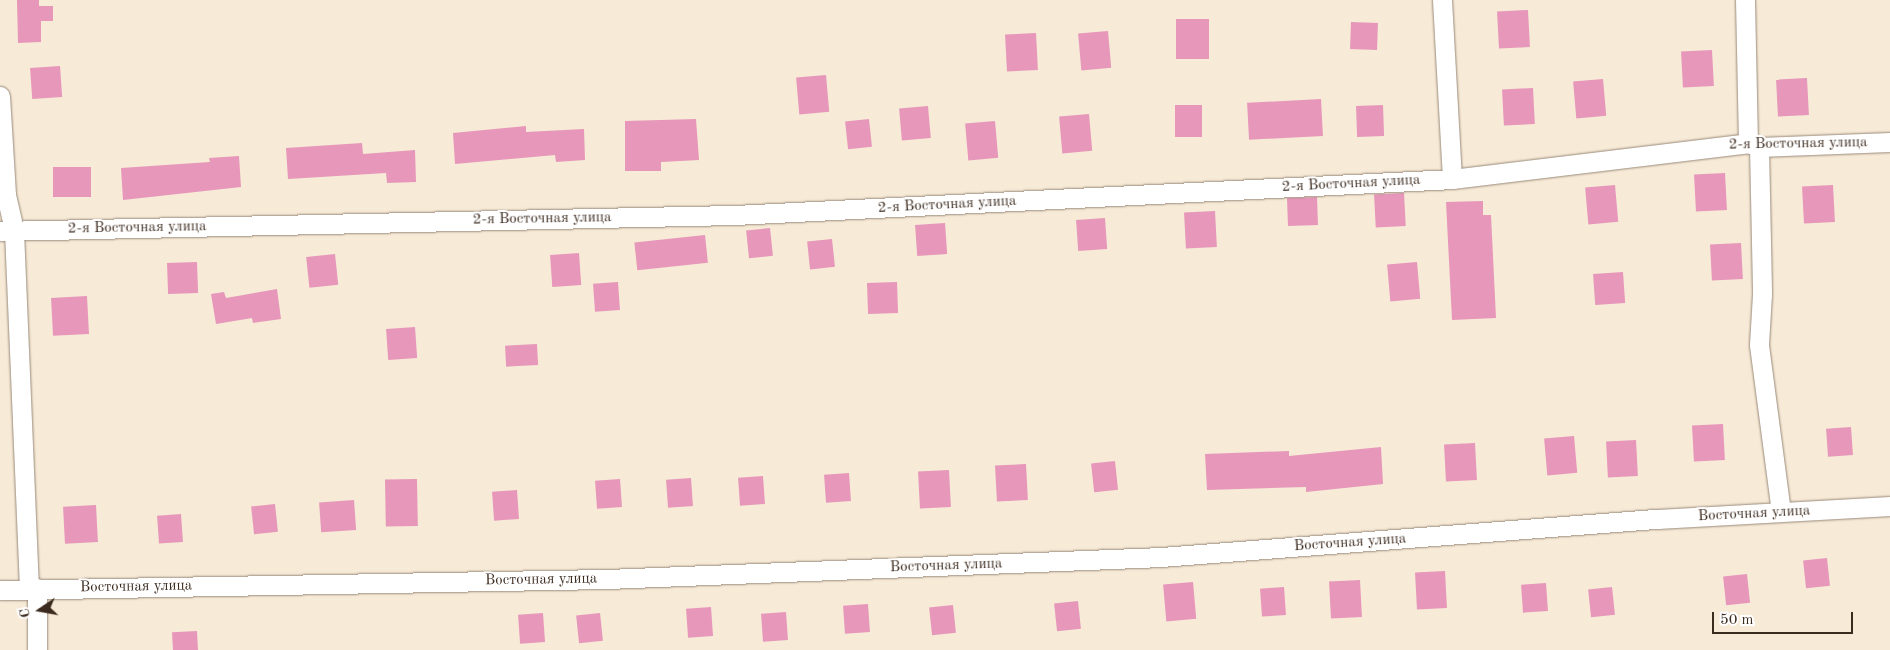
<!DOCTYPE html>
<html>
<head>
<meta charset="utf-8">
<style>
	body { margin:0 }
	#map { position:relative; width:1890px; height:650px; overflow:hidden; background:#f7ead7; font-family:"Old Standard TT",serif }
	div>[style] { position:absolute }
	.building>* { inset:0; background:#e697ba; transform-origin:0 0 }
	.roads { filter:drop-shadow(0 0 1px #998a7a) drop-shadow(0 0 1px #998a7a) }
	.minor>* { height:19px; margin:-9.5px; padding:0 9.5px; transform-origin:9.5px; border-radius:9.5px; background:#fff }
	span { translate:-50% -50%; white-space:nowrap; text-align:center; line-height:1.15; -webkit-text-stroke:4px #fff; paint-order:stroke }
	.street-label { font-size:15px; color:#3b2a1e }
	.north { position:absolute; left:15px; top:585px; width:50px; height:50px; -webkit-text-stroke:4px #fff; paint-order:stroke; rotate:258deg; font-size:14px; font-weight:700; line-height:20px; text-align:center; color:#3b2a1e }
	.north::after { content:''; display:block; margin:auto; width:18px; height:22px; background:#3b2a1e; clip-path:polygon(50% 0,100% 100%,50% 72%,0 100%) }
	.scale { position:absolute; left:1712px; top:612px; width:141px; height:22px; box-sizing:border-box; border:2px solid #3b2a1e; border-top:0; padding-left:6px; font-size:15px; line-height:18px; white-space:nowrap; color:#3b2a1e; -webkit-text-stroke:4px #fff; paint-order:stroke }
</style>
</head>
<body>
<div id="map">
	<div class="building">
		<i style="clip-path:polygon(17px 0,39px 0,39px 6px,53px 6px,53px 21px,41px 21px,41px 42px,18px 43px)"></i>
		<i style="left:1528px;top:10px;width:37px;height:31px;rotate:87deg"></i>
		<i style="left:1176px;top:19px;width:33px;height:40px"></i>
		<i style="left:1351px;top:22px;width:27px;height:27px;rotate:2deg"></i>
		<i style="left:1108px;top:31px;width:37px;height:30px;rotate:85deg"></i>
		<i style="left:1036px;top:33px;width:37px;height:31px;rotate:87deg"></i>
		<i style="left:1712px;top:50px;width:36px;height:31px;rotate:87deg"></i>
		<i style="left:60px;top:66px;width:31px;height:30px;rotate:86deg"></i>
		<i style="left:826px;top:75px;width:37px;height:30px;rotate:85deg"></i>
		<i style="left:1807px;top:78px;width:37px;height:31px;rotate:87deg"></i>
		<i style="left:1603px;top:79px;width:37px;height:30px;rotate:85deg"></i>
		<i style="left:1533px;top:88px;width:36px;height:31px;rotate:87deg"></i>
		<i style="left:1321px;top:99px;width:37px;height:74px;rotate:87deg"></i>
		<i style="left:1175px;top:105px;width:27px;height:32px"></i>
		<i style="left:1383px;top:105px;width:31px;height:27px;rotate:88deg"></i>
		<i style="left:928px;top:106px;width:32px;height:29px;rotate:85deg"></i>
		<i style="left:1089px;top:114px;width:37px;height:30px;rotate:85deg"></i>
		<i style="clip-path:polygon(696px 119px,699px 160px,661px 162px,661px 171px,625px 171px,625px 121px)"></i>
		<i style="left:869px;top:119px;width:28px;height:24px;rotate:84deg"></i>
		<i style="left:995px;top:121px;width:37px;height:30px;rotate:85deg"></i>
		<i style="clip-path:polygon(526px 126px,526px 132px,584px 129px,585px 160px,556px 162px,555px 155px,455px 164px,453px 133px)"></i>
		<i style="clip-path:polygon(362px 143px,363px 154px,415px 150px,416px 182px,387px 183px,386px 173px,288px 179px,286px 148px)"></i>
		<i style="clip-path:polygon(239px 156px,241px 187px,123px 200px,121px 168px,210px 162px,209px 158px)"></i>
		<i style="left:53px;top:167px;width:38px;height:30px"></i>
		<i style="left:1725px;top:173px;width:37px;height:31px;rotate:87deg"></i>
		<i style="left:1615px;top:185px;width:37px;height:30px;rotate:85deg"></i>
		<i style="left:1833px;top:185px;width:37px;height:31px;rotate:87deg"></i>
		<i style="left:1404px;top:193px;width:33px;height:30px;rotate:87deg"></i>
		<i style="left:1317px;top:197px;width:28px;height:30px;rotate:88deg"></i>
		<i style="clip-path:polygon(1483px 201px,1483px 215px,1491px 215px,1496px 318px,1452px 320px,1446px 202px)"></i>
		<i style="left:1215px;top:211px;width:36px;height:31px;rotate:87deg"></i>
		<i style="left:1105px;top:218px;width:31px;height:29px;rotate:86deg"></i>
		<i style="left:945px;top:223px;width:31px;height:30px;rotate:86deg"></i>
		<i style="left:770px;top:228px;width:28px;height:24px;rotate:84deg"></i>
		<i style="left:705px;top:235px;width:28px;height:71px;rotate:84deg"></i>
		<i style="left:832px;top:239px;width:28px;height:25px;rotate:84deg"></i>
		<i style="left:1741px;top:243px;width:36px;height:31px;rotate:87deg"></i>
		<i style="left:579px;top:253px;width:32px;height:29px;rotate:86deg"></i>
		<i style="left:335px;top:254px;width:31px;height:29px;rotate:84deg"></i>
		<i style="left:197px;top:262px;width:31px;height:30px;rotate:88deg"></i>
		<i style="left:1417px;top:262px;width:37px;height:30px;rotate:85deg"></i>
		<i style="left:1623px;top:272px;width:31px;height:30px;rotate:86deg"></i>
		<i style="left:618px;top:282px;width:28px;height:25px;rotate:86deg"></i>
		<i style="left:897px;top:282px;width:31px;height:30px;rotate:88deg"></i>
		<i style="clip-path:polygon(277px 289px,281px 319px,253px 323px,252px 318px,216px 324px,211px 294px,224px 292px,226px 298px)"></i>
		<i style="left:87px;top:296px;width:38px;height:36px;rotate:87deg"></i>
		<i style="left:415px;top:327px;width:31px;height:29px;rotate:86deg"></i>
		<i style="left:537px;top:344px;width:21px;height:32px;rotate:87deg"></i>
		<i style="left:1723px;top:424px;width:36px;height:31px;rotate:87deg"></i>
		<i style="left:1851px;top:427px;width:28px;height:25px;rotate:86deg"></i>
		<i style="left:1574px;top:436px;width:37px;height:30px;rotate:85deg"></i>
		<i style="left:1636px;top:440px;width:36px;height:30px;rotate:87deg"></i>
		<i style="left:1475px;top:443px;width:37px;height:31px;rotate:87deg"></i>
		<i style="clip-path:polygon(1381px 447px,1383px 484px,1306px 492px,1306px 487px,1207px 490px,1205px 454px,1289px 451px,1289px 456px)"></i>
		<i style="left:1115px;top:461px;width:29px;height:24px;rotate:84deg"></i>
		<i style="left:1026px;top:464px;width:36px;height:31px;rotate:87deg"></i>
		<i style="left:949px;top:470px;width:37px;height:31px;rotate:87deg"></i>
		<i style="left:849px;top:473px;width:28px;height:25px;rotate:86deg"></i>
		<i style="left:763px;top:476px;width:28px;height:25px;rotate:86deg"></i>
		<i style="left:691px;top:478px;width:28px;height:25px;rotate:86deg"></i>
		<i style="left:417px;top:479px;width:47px;height:32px;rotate:89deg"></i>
		<i style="left:620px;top:479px;width:28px;height:25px;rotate:86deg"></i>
		<i style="left:517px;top:490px;width:29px;height:25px;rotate:86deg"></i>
		<i style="left:354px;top:500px;width:30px;height:35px;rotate:86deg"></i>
		<i style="left:275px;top:504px;width:28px;height:24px;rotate:84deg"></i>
		<i style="left:96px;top:505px;width:37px;height:33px;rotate:87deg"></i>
		<i style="left:181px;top:514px;width:28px;height:24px;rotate:86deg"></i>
		<i style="left:1827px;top:558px;width:28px;height:24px;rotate:84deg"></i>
		<i style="left:1445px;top:571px;width:37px;height:30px;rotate:87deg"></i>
		<i style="left:1747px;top:574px;width:29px;height:24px;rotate:84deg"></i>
		<i style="left:1360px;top:580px;width:37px;height:31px;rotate:87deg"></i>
		<i style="left:1193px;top:582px;width:37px;height:30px;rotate:85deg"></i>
		<i style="left:1546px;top:583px;width:28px;height:25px;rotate:86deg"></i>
		<i style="left:1284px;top:587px;width:28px;height:24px;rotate:86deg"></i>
		<i style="left:1612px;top:587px;width:28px;height:24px;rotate:84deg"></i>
		<i style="left:1078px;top:601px;width:28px;height:24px;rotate:84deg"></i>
		<i style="left:868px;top:604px;width:28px;height:25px;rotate:86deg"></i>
		<i style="left:953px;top:605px;width:28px;height:24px;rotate:84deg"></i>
		<i style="left:711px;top:607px;width:29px;height:25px;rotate:86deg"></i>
		<i style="left:786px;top:612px;width:28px;height:25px;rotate:86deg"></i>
		<i style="left:543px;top:613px;width:29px;height:25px;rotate:86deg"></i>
		<i style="left:600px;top:613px;width:28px;height:24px;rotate:84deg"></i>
		<i style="left:197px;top:631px;width:19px;height:25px;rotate:87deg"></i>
	</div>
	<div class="roads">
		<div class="minor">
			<i style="left:1442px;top:0;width:179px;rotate:86.8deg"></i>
			<i style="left:1745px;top:0;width:143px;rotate:88.8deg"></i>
			<i style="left:0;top:96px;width:99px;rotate:86.5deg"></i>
			<i style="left:6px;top:195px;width:37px;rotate:77deg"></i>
			<i style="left:14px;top:231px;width:358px;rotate:87.6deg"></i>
			<i style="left:1759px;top:147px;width:147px;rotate:88.8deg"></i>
			<i style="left:1762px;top:294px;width:51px;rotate:93.4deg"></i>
			<i style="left:1759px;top:345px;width:168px;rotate:82.5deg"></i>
			<i style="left:0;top:231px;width:735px;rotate:-1.25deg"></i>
			<i style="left:735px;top:215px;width:718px;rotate:-2.87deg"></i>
			<i style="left:1452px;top:179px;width:298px;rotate:-6.9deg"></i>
			<i style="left:1748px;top:143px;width:12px;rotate:20deg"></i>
			<i style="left:1759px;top:147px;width:131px;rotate:-2.2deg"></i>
			<i style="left:37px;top:588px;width:62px;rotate:90deg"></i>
			<i style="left:0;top:590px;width:607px;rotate:-1.04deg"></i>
			<i style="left:607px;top:579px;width:554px;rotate:-2.27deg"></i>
			<i style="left:1161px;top:557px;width:498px;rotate:-4.4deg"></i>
			<i style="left:1658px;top:519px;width:232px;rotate:-3.2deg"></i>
		</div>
	</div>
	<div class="street-label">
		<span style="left:1798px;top:144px;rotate:-1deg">2-я Восточная улица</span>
		<span style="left:1351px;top:184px;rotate:-3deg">2-я Восточная улица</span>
		<span style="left:947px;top:205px;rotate:-3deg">2-я Восточная улица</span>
		<span style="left:542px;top:219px;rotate:-1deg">2-я Восточная улица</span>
		<span style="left:137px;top:228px;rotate:-1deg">2-я Восточная улица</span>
		<span style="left:1754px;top:514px;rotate:-3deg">Восточная улица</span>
		<span style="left:1350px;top:543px;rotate:-4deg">Восточная улица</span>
		<span style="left:946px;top:566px;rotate:-2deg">Восточная улица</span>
		<span style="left:541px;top:580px;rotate:-1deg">Восточная улица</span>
		<span style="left:136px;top:587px;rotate:-1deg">Восточная улица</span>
	</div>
	<div class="north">С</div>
	<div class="scale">50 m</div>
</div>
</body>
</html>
